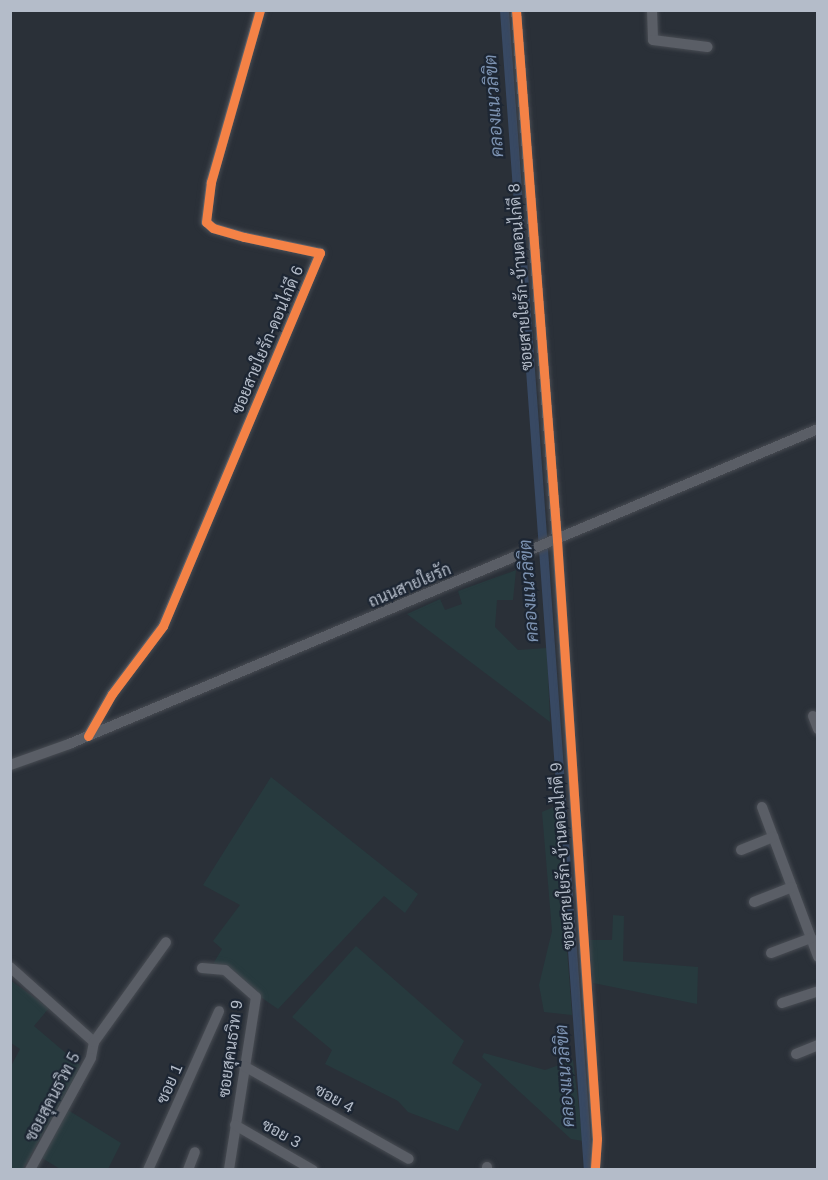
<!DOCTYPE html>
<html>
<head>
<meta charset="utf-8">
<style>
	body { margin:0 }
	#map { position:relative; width:828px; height:1180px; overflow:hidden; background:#2a3038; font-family:Arial,Sarabun,sans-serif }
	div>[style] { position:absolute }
	.green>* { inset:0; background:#273a3e }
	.canal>* { height:9px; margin:-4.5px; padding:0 4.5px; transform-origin:4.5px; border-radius:4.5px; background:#384963 }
	.roads { filter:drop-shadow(0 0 2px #484c53) drop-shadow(0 0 2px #484c53) }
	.minor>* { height:10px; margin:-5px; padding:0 5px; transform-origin:5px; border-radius:5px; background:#5a5e66 }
	.cycleway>* { height:9px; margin:-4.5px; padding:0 4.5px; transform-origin:4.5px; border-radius:4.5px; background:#f48246 }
	span { translate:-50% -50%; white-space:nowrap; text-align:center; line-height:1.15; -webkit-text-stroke:4.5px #1d2633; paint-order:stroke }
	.street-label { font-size:16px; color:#b4bcc9 }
	.water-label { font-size:18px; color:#7c92b1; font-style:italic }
	.frame { position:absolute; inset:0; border:12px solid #b4bcc9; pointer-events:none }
</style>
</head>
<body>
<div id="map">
	<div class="green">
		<i style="clip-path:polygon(516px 570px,513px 600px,497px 600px,495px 627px,518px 650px,547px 648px,550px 722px,407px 614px,440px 599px,445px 610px,462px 604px,458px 591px)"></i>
		<i style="clip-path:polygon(271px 777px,418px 894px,405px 913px,384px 896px,278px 1009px,213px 964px,222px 949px,213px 941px,240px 905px,203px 885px)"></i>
		<i style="clip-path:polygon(556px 806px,572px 1015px,544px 1012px,539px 985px,552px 931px,542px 812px)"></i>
		<i style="clip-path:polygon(613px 915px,624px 916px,623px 961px,698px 967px,697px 1004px,593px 983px,589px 940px,612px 940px)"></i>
		<i style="clip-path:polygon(356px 946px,464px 1041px,452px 1063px,482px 1084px,458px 1131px,408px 1112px,398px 1101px,325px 1064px,332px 1050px,292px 1017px)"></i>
		<i style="clip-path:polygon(10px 980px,49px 1008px,34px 1026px,81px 1066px,23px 1169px,11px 1169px,11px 1066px,20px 1049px,11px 1043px)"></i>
		<i style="clip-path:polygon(484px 1053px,545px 1070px,573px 1060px,583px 1141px,571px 1139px,482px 1057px)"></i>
		<i style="clip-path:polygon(68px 1110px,121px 1143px,108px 1169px,60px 1169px,42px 1158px)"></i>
	</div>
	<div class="canal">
		<i style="left:504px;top:10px;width:1163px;rotate:85.86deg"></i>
	</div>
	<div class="roads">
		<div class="minor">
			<i style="left:516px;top:10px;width:532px;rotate:85.58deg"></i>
			<i style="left:557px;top:540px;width:600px;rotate:86.18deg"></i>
			<i style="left:597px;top:1139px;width:31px;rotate:94deg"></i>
			<i style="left:652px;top:10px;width:30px;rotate:88deg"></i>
			<i style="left:653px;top:40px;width:55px;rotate:7.3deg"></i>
			<i style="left:813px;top:716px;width:14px;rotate:69deg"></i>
			<i style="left:88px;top:736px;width:48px;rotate:-60.3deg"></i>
			<i style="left:112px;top:694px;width:85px;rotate:-53.1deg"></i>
			<i style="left:163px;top:626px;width:405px;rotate:-67.2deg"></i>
			<i style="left:320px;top:253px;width:78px;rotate:-168.1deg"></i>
			<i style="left:244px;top:237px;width:32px;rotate:-164deg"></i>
			<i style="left:213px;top:228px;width:9px;rotate:-139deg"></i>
			<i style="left:206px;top:222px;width:40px;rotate:-82.9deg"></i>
			<i style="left:211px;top:182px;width:179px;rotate:-74.1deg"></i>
			<i style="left:10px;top:765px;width:63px;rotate:-19.6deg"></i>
			<i style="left:69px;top:744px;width:813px;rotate:-22.81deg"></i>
			<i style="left:762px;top:807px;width:160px;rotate:69.5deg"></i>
			<i style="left:741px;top:850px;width:35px;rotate:-22deg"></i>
			<i style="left:754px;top:902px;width:41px;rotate:-21.5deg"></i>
			<i style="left:771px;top:953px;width:43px;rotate:-20.6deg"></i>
			<i style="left:10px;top:967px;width:113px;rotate:41.8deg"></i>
			<i style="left:94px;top:1042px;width:16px;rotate:101deg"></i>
			<i style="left:91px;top:1058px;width:128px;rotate:118.6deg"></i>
			<i style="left:202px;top:968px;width:23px;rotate:5deg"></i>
			<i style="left:225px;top:970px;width:41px;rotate:41.1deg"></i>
			<i style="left:256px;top:997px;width:175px;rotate:98.9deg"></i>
			<i style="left:782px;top:1003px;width:38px;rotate:-18deg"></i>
			<i style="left:94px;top:1042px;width:123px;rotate:-54.2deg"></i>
			<i style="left:796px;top:1054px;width:24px;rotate:-22deg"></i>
			<i style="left:244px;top:1066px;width:189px;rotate:29.4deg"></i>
			<i style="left:235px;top:1125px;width:90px;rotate:30deg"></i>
			<i style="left:148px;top:1170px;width:174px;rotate:-65.9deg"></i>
			<i style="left:188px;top:1170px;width:19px;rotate:-69deg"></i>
			<i style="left:487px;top:1170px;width:3px;rotate:-90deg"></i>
		</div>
	</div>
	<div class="cycleway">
		<i style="left:516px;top:10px;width:532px;rotate:85.58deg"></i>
		<i style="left:557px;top:540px;width:600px;rotate:86.18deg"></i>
		<i style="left:597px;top:1139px;width:31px;rotate:94deg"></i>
		<i style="left:88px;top:736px;width:48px;rotate:-60.3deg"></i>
		<i style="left:112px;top:694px;width:85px;rotate:-53.1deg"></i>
		<i style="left:163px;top:626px;width:405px;rotate:-67.2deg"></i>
		<i style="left:320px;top:253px;width:78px;rotate:-168.1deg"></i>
		<i style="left:244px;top:237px;width:32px;rotate:-164deg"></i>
		<i style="left:213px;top:228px;width:9px;rotate:-139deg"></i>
		<i style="left:206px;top:222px;width:40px;rotate:-82.9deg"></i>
		<i style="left:211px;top:182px;width:179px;rotate:-74.1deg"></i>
	</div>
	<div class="street-label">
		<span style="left:521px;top:277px;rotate:-94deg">ซอยสายใยรัก-บ้านดอนไก่ดี 8</span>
		<span style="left:268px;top:340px;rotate:-67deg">ซอยสายใยรัก-ดอนไก่ดี 6</span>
		<span style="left:410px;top:586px;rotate:-23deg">ถนนสายใยรัก</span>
		<span style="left:563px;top:856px;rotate:-94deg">ซอยสายใยรัก-บ้านดอนไก่ดี 9</span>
		<span style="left:231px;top:1049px;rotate:-82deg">ซอยสุคนธวิท 9</span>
		<span style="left:170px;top:1084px;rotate:-66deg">ซอย 1</span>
		<span style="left:53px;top:1097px;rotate:-62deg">ซอยสุคนธวิท 5</span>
		<span style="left:334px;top:1099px;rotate:29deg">ซอย 4</span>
		<span style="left:281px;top:1134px;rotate:29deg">ซอย 3</span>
	</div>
	<div class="water-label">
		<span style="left:494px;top:106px;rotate:-94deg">คลองแนวลิขิต</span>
		<span style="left:529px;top:591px;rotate:-94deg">คลองแนวลิขิต</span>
		<span style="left:565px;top:1076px;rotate:-94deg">คลองแนวลิขิต</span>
	</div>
	<div class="frame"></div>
</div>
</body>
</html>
